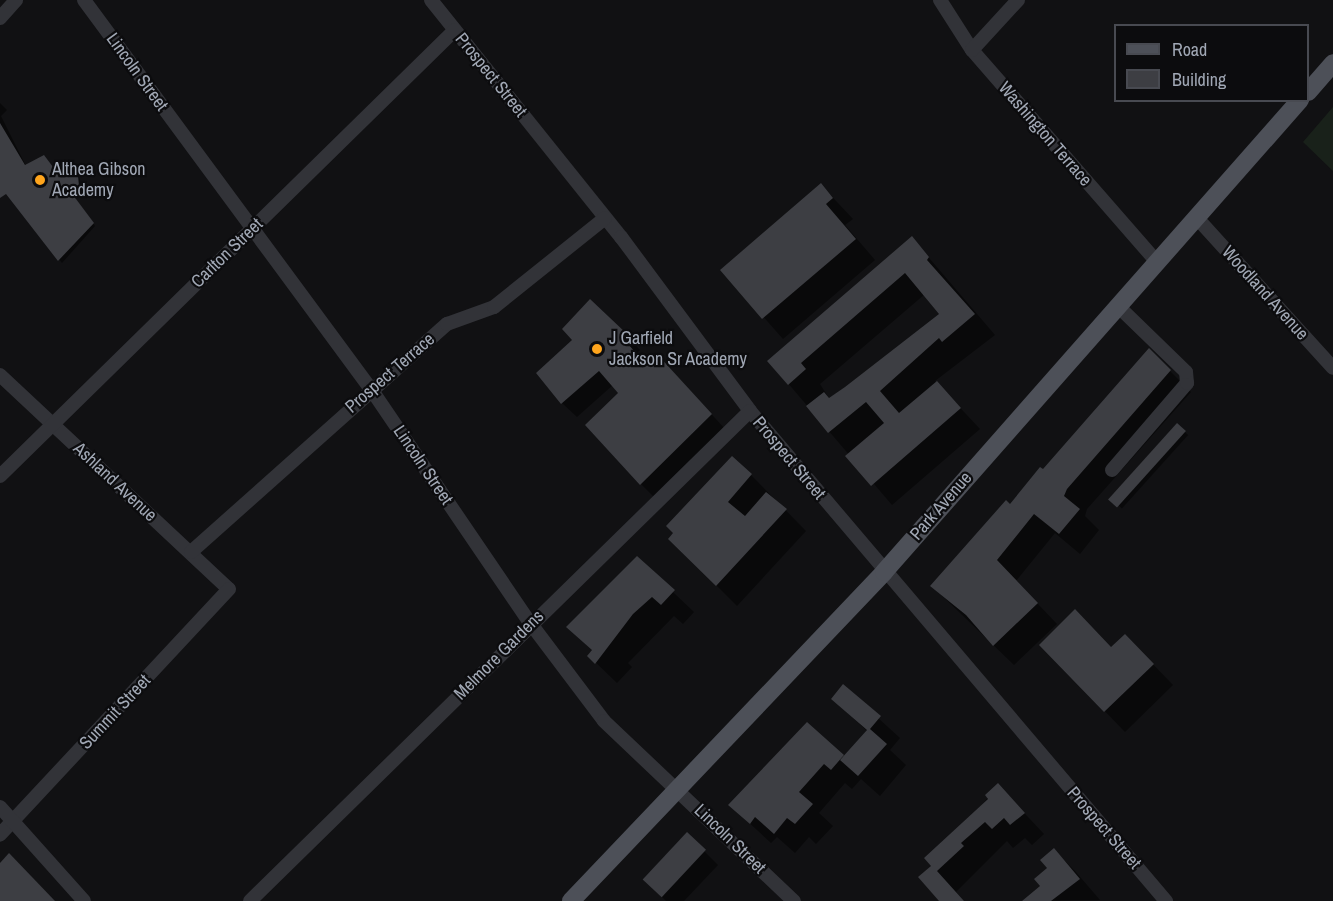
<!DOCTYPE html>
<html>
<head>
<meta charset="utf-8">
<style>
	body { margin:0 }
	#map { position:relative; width:1333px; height:901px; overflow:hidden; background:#111113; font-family:"Archivo Narrow",sans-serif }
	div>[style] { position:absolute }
	.green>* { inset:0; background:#19211a }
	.shadow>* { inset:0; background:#0007; transform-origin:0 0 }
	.building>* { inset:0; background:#3d3e43; transform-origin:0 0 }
	.minor>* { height:14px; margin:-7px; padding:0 7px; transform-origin:7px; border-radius:7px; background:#323338 }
	.major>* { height:18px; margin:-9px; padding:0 9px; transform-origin:9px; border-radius:9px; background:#4d5058 }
	.dots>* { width:16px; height:16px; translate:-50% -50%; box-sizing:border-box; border:3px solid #0c0c0e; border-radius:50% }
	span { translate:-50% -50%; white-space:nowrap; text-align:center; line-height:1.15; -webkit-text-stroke:4.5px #0c0c0e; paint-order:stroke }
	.street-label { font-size:18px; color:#a1a8b5 }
	.poi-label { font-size:18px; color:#a1a8b5 }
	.left { translate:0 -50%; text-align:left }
	.legend { position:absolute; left:1114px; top:24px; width:195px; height:78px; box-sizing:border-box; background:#0c0c0e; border:2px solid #484a51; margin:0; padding:8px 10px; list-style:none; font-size:18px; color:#a1a8b5 }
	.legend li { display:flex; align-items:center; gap:12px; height:30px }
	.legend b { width:30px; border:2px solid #484a51 }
</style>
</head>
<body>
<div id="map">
	<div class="green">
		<i style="clip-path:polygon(1333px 107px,1333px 171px,1303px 142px)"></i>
	</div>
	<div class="shadow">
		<i style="clip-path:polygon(0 103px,7px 110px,1px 116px,26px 166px,64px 166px,79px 176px,82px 189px,75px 199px,95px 226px,62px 263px,0 183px)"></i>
		<i style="clip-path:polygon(821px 185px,853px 219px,845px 225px,875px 260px,783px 339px,722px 270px)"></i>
		<i style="clip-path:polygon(evenodd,912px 238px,995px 335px,935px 381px,980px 429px,892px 505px,769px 361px,912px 238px,925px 294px,941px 314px,830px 400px,820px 384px,925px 294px)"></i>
		<i style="clip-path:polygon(626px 335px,640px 350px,636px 354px,647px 366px,672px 371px,725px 429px,655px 498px,641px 484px,620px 393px,613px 385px,577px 417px,562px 403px)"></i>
		<i style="clip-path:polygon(1149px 350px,1191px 392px,1087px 509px,1085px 516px,1099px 530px,1080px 554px,1055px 533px,1016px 581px,1057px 624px,1014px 665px,932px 586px,1043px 471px)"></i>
		<i style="left:1177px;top:425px;width:15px;height:99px;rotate:42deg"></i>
		<i style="clip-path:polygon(751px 475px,806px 531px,737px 606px,670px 539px)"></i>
		<i style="clip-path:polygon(637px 558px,694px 612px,683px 624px,674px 616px,628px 663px,632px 667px,617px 683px,589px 656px)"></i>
		<i style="clip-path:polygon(1041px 645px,1112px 649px,1145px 656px,1173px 685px,1125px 732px)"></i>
		<i style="clip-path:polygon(843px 686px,900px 738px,890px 750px,906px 765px,880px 796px,861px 779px,852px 789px,845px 783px,819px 813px,833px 826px,816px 844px,809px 837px,795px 853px,777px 837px,771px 843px,730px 805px,807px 724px,844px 758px,867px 731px,833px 699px)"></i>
		<i style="clip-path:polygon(998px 785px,1044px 834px,1032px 845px,1025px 838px,1013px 848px,1007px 841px,956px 892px,964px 901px,941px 901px,933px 866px)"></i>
		<i style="clip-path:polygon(687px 834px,718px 865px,684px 901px,666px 901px,644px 879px)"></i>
		<i style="clip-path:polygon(1054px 850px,1075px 871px,1100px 900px,1024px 901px,1042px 886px)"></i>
	</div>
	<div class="building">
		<i style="clip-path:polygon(0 123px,25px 165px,44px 155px,53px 167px,68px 165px,78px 175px,79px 186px,73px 195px,94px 223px,58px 261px,6px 194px,0 198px)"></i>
		<i style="clip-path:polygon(821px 183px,833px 198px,826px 204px,856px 239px,762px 319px,720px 270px)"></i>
		<i style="clip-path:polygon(912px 236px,929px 257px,927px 260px,975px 314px,942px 342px,939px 338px,880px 391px,899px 413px,937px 381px,961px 408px,871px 486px,845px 456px,884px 423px,866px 402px,828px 433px,806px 406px,824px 392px,829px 398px,845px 387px,939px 314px,905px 273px,801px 363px,806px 369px,788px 385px,767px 361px)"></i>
		<i style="clip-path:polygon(590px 299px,627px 334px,623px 338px,646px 365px,657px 354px,712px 414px,640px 485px,585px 425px,618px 393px,599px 371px,561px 404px,536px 373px,572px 340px,562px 329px)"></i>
		<i style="clip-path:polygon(1149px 348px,1171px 370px,1067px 489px,1064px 496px,1080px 509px,1059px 534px,1034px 514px,997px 560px,1038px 603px,993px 646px,966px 615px,930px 586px,1006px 500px,1010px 504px,1040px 467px,1043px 469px)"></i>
		<i style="left:1177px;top:423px;width:12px;height:103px;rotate:42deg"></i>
		<i style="clip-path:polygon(732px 456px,752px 474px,728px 502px,745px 516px,766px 492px,787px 509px,716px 586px,668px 539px,673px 533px,666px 526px)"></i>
		<i style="clip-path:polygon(637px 556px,675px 590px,661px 605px,652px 597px,633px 614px,595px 664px,587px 656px,592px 650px,566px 627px)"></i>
		<i style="clip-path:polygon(1075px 609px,1111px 647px,1125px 634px,1154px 664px,1104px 712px,1039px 645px)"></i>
		<i style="clip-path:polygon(843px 684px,881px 716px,870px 729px,887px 744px,858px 776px,840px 760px,867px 730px,831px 699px)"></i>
		<i style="clip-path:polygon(807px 722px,844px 755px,831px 770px,824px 764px,799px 792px,813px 804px,795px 824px,787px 818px,774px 834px,755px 817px,750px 824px,728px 805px)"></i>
		<i style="clip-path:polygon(998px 783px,1025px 813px,1010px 825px,1004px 818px,992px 829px,985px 822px,961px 843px,964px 846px,937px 871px,964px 901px,939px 901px,918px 877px,931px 866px,924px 858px,988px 799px,985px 795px)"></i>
		<i style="left:687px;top:832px;width:26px;height:65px;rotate:43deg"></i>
		<i style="clip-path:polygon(1054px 848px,1080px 879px,1051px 901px,1022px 901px,1040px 886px,1034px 879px,1047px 868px,1040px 860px)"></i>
		<i style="clip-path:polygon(9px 853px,55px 901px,0 901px,0 863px)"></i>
	</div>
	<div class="minor">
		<i style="left:84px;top:0;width:483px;rotate:53.6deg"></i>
		<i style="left:371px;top:389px;width:284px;rotate:55.8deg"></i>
		<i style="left:531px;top:624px;width:121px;rotate:53deg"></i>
		<i style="left:604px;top:721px;width:262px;rotate:43.5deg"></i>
		<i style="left:431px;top:0;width:304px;rotate:51.3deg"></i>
		<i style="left:621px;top:237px;width:217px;rotate:53.4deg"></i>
		<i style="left:750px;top:411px;width:643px;rotate:49.67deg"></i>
		<i style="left:940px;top:0;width:59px;rotate:57.4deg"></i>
		<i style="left:972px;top:50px;width:281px;rotate:48.9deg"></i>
		<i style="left:0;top:18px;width:24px;rotate:-48deg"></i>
		<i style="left:972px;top:50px;width:68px;rotate:-47.4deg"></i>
		<i style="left:1197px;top:218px;width:202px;rotate:47.8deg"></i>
		<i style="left:0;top:375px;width:313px;rotate:43.1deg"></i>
		<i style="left:229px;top:589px;width:336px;rotate:133deg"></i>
		<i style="left:1112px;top:470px;width:115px;rotate:-49.2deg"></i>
		<i style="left:1187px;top:383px;width:11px;rotate:-95deg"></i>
		<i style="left:1186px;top:372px;width:95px;rotate:-135.9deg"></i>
		<i style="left:0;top:476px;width:637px;rotate:-44.43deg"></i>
		<i style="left:191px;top:552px;width:343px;rotate:-41.7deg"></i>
		<i style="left:447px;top:324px;width:50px;rotate:-19.9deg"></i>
		<i style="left:494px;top:307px;width:142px;rotate:-38.7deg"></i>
		<i style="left:0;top:807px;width:126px;rotate:48.2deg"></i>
		<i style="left:250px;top:901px;width:700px;rotate:-44.42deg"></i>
	</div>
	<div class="major">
		<i style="left:1308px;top:92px;width:38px;rotate:-49deg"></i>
		<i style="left:571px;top:901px;width:454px;rotate:-46.4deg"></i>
		<i style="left:884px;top:572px;width:629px;rotate:-48.61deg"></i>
	</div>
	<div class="dots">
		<i style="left:40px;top:180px;background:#ffa51d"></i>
		<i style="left:597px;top:349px;background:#ffa51d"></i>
	</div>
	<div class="street-label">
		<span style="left:137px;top:72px;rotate:54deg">Lincoln Street</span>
		<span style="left:491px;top:75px;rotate:51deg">Prospect Street</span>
		<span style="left:1045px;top:134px;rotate:49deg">Washington Terrace</span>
		<span style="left:227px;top:253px;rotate:-44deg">Carlton Street</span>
		<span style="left:1265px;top:293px;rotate:48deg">Woodland Avenue</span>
		<span style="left:390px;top:373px;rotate:-41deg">Prospect Terrace</span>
		<span style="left:789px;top:458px;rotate:50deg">Prospect Street</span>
		<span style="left:423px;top:465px;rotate:56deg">Lincoln Street</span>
		<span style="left:115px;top:482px;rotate:43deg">Ashland Avenue</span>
		<span style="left:941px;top:506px;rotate:-49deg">Park Avenue</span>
		<span style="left:499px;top:655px;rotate:-45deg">Melmore Gardens</span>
		<span style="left:115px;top:712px;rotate:-47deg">Summit Street</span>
		<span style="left:1104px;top:828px;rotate:49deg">Prospect Street</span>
		<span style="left:730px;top:839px;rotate:44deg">Lincoln Street</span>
	</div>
	<div class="poi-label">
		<span class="left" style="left:52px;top:180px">Althea Gibson<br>Academy</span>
		<span class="left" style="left:609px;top:349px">J Garfield<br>Jackson Sr Academy</span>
	</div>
	<ul class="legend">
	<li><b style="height:8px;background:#4d5058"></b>Road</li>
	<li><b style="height:16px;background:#3d3e43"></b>Building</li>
	</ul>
</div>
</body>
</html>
